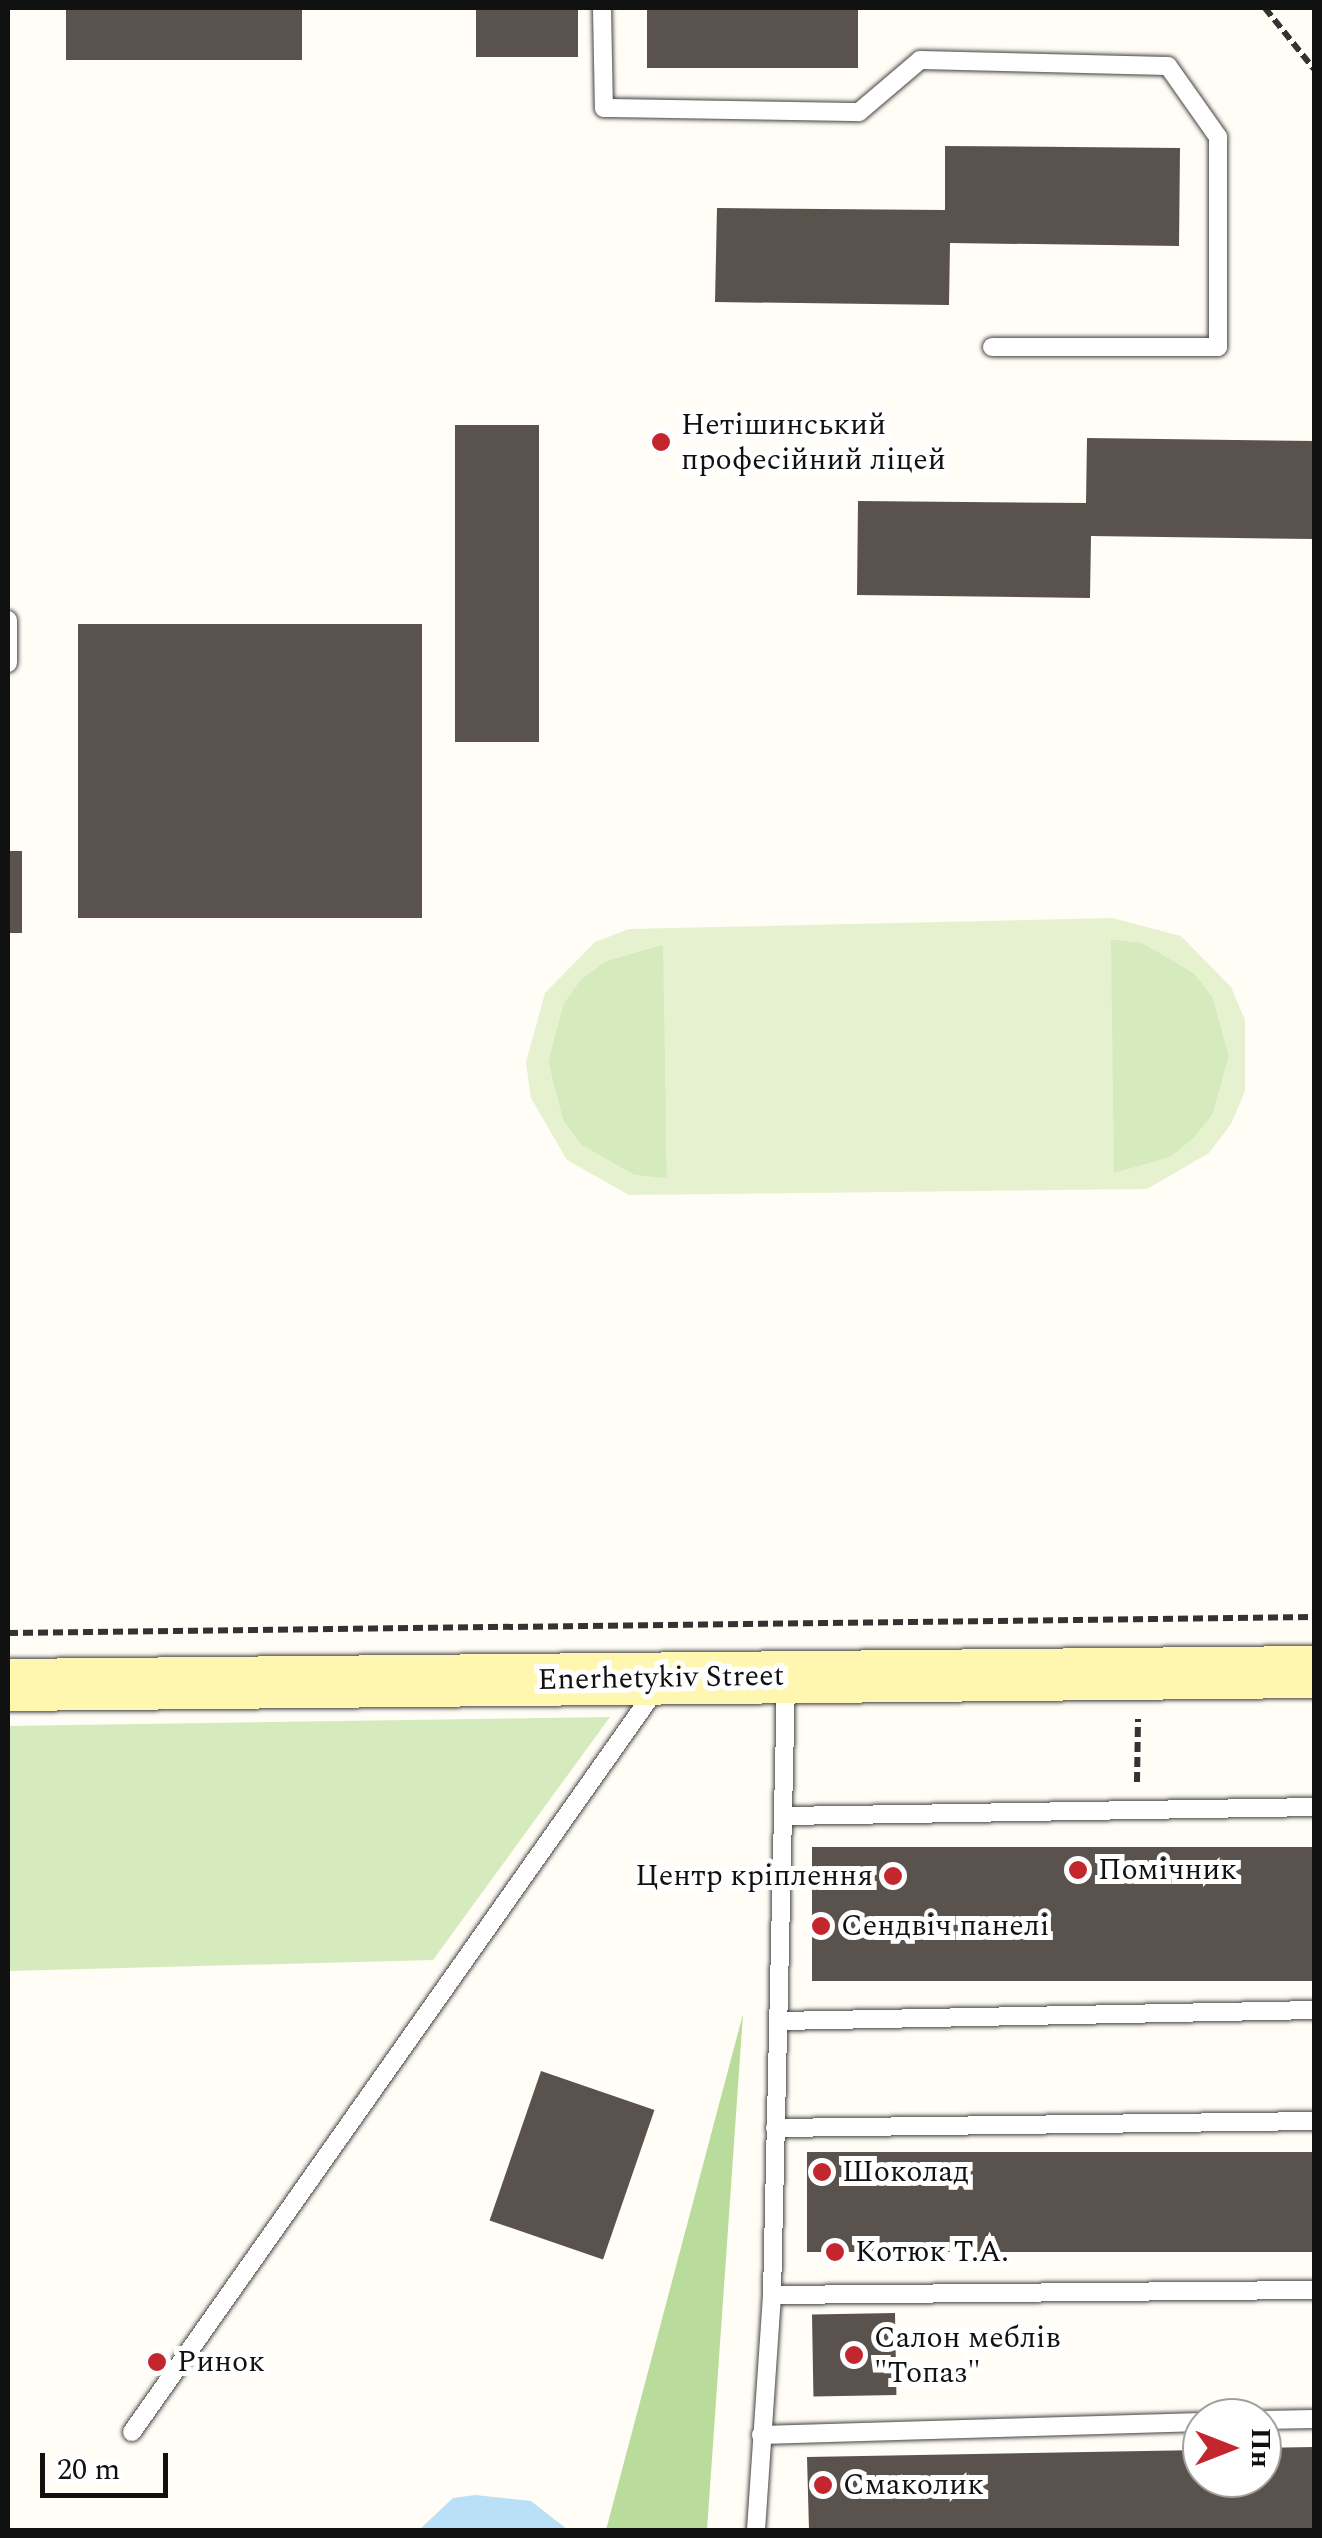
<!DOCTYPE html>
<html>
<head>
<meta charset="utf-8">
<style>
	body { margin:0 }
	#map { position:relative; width:1322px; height:2538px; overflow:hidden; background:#fffdf5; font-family:Spectral,serif }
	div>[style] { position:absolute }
	.green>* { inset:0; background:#d5ebbd }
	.forest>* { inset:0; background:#b9dc9c }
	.pitch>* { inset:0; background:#e6f2cf }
	.water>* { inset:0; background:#b9e0f7 }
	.building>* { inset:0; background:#5a524d; transform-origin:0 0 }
	.path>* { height:6px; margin-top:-3px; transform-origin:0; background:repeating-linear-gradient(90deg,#333 0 10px,transparent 0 15px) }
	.roads { filter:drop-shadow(0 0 2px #444) drop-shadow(0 0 2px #444) }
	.service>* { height:18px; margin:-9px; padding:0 9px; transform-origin:9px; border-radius:9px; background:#fff }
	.secondary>* { height:52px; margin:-26px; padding:0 26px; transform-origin:26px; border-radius:26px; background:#fff6b0 }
	.dots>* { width:28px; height:28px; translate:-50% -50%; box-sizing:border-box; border:5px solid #fff; border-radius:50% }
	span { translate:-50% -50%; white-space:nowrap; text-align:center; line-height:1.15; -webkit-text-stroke:10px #fff; paint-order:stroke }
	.poi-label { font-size:30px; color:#111 }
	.left { translate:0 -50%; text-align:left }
	.right { translate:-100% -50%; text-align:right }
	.street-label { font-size:30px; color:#111 }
	.frame { position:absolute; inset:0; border:10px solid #111; pointer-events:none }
	.north { position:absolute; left:1182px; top:2398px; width:100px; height:100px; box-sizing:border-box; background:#fff; border:2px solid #a0a0a0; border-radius:50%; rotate:90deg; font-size:28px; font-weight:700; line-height:40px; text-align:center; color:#111 }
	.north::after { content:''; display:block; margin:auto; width:35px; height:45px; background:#c4262e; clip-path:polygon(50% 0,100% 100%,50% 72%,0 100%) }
	.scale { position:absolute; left:40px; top:2453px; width:128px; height:45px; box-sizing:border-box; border:5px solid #111; border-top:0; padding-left:12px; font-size:30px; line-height:35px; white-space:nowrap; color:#111; -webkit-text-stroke:8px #fff; paint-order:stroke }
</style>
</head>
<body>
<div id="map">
	<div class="green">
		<i style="clip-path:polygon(1110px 939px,1142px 942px,1194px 973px,1213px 997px,1229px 1056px,1213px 1114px,1194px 1138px,1171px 1157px,1113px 1174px)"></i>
		<i style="clip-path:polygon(664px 944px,667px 1179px,634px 1175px,581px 1145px,563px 1121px,548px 1062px,563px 1004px,581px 979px,606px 961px)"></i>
		<i style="clip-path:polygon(610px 1717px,433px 1960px,8px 1971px,8px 1726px)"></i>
	</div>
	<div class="forest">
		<i style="clip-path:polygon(743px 2014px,707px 2530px,606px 2530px)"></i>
	</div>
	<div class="pitch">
		<i style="clip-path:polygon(evenodd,1112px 918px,1181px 936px,1231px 987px,1245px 1020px,1245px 1091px,1231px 1124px,1209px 1153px,1147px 1189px,629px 1195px,567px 1160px,531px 1098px,526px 1062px,545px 993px,595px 942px,629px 929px,1112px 918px,1111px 939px,1142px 943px,1194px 973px,1213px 997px,1229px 1056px,1213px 1114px,1194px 1138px,1170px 1157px,1114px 1173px,1111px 939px,1112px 918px,663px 944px,667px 1178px,666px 1178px,634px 1175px,581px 1145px,563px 1121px,548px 1062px,563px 1004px,581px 979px,606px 961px,663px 944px)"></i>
	</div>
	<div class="water">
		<i style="clip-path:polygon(475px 2495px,531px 2501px,568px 2530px,419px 2530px,453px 2498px)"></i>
	</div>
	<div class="building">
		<i style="left:66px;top:8px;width:236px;height:52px"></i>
		<i style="left:476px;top:8px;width:102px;height:49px"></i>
		<i style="left:647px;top:8px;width:211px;height:60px"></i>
		<i style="clip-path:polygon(945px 146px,1180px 148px,1179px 246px,950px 243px,949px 305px,715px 302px,717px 208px,945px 210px)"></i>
		<i style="left:455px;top:425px;width:84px;height:317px"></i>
		<i style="clip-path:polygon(1087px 438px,1314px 441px,1314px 539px,1091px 536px,1090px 598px,857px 595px,858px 501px,1086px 503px)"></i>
		<i style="left:78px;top:624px;width:344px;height:294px"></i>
		<i style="left:8px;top:851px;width:14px;height:82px"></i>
		<i style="left:1314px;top:1847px;width:134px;height:502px;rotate:90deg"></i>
		<i style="left:541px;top:2071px;width:120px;height:158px;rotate:19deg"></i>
		<i style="left:1314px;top:2152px;width:100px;height:507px;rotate:90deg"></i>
		<i style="left:895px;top:2313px;width:82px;height:83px;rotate:89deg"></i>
		<i style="clip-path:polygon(1314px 2447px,1314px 2530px,809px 2530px,807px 2457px,1202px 2450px,1202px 2478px,1262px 2478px,1262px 2448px)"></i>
	</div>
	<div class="path">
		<i style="left:1265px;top:8px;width:78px;rotate:51.2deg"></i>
		<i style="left:8px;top:1633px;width:1306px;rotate:-0.7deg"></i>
		<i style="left:1137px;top:1782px;width:63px;rotate:-89.1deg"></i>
	</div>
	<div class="roads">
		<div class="service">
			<i style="left:602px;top:8px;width:100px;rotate:88.9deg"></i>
			<i style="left:604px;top:108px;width:255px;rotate:0.9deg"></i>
			<i style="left:859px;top:112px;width:80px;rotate:-40.4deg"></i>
			<i style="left:920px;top:60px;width:248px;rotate:1.4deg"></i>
			<i style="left:1168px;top:66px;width:87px;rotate:54.8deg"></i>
			<i style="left:1218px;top:137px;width:210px;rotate:90deg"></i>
			<i style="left:1218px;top:347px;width:226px;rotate:180deg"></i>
			<i style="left:8px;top:620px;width:43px;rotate:90deg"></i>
			<i style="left:786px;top:1682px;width:613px;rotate:91.31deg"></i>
			<i style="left:772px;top:2295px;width:542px;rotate:-0.53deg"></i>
			<i style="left:785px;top:1816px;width:529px;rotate:-0.97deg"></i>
			<i style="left:781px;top:2021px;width:533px;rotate:-1.18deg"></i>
			<i style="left:775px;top:2128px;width:539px;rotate:-0.74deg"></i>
			<i style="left:1262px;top:2420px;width:52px;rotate:-1.1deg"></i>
			<i style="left:132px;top:2432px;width:909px;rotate:-54.81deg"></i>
			<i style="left:761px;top:2435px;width:441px;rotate:-1.7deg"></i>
			<i style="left:756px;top:2530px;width:236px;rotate:-86.1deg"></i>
		</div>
		<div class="secondary">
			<i style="left:8px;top:1685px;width:1306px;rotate:-0.57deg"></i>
		</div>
	</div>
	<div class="dots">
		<i style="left:661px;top:442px;background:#c4262e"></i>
		<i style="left:1078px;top:1870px;background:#c4262e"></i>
		<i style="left:893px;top:1876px;background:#c4262e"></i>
		<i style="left:821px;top:1926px;background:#c4262e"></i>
		<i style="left:822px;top:2172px;background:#c4262e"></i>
		<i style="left:835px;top:2252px;background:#c4262e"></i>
		<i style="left:854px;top:2355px;background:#c4262e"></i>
		<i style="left:157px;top:2362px;background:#c4262e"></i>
		<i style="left:823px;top:2485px;background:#c4262e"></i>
	</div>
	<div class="poi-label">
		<span class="left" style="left:681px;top:442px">Нетішинський<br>професійний ліцей</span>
		<span class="left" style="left:1098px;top:1870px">Помічник</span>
		<span class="right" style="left:873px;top:1876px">Центр кріплення</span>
		<span class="left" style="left:841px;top:1926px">Сендвіч панелі</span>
		<span class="left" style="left:842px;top:2172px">Шоколад</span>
		<span class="left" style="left:855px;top:2252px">Котюк Т.А.</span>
		<span class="left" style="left:874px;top:2355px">Салон меблів<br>"Топаз"</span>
		<span class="left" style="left:177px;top:2362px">Ринок</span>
		<span class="left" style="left:843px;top:2485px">Смаколик</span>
	</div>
	<div class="street-label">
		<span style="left:661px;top:1678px;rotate:-1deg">Enerhetykiv Street</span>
	</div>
	<div class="frame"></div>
	<div class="north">Пн</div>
	<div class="scale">20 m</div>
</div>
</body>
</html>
